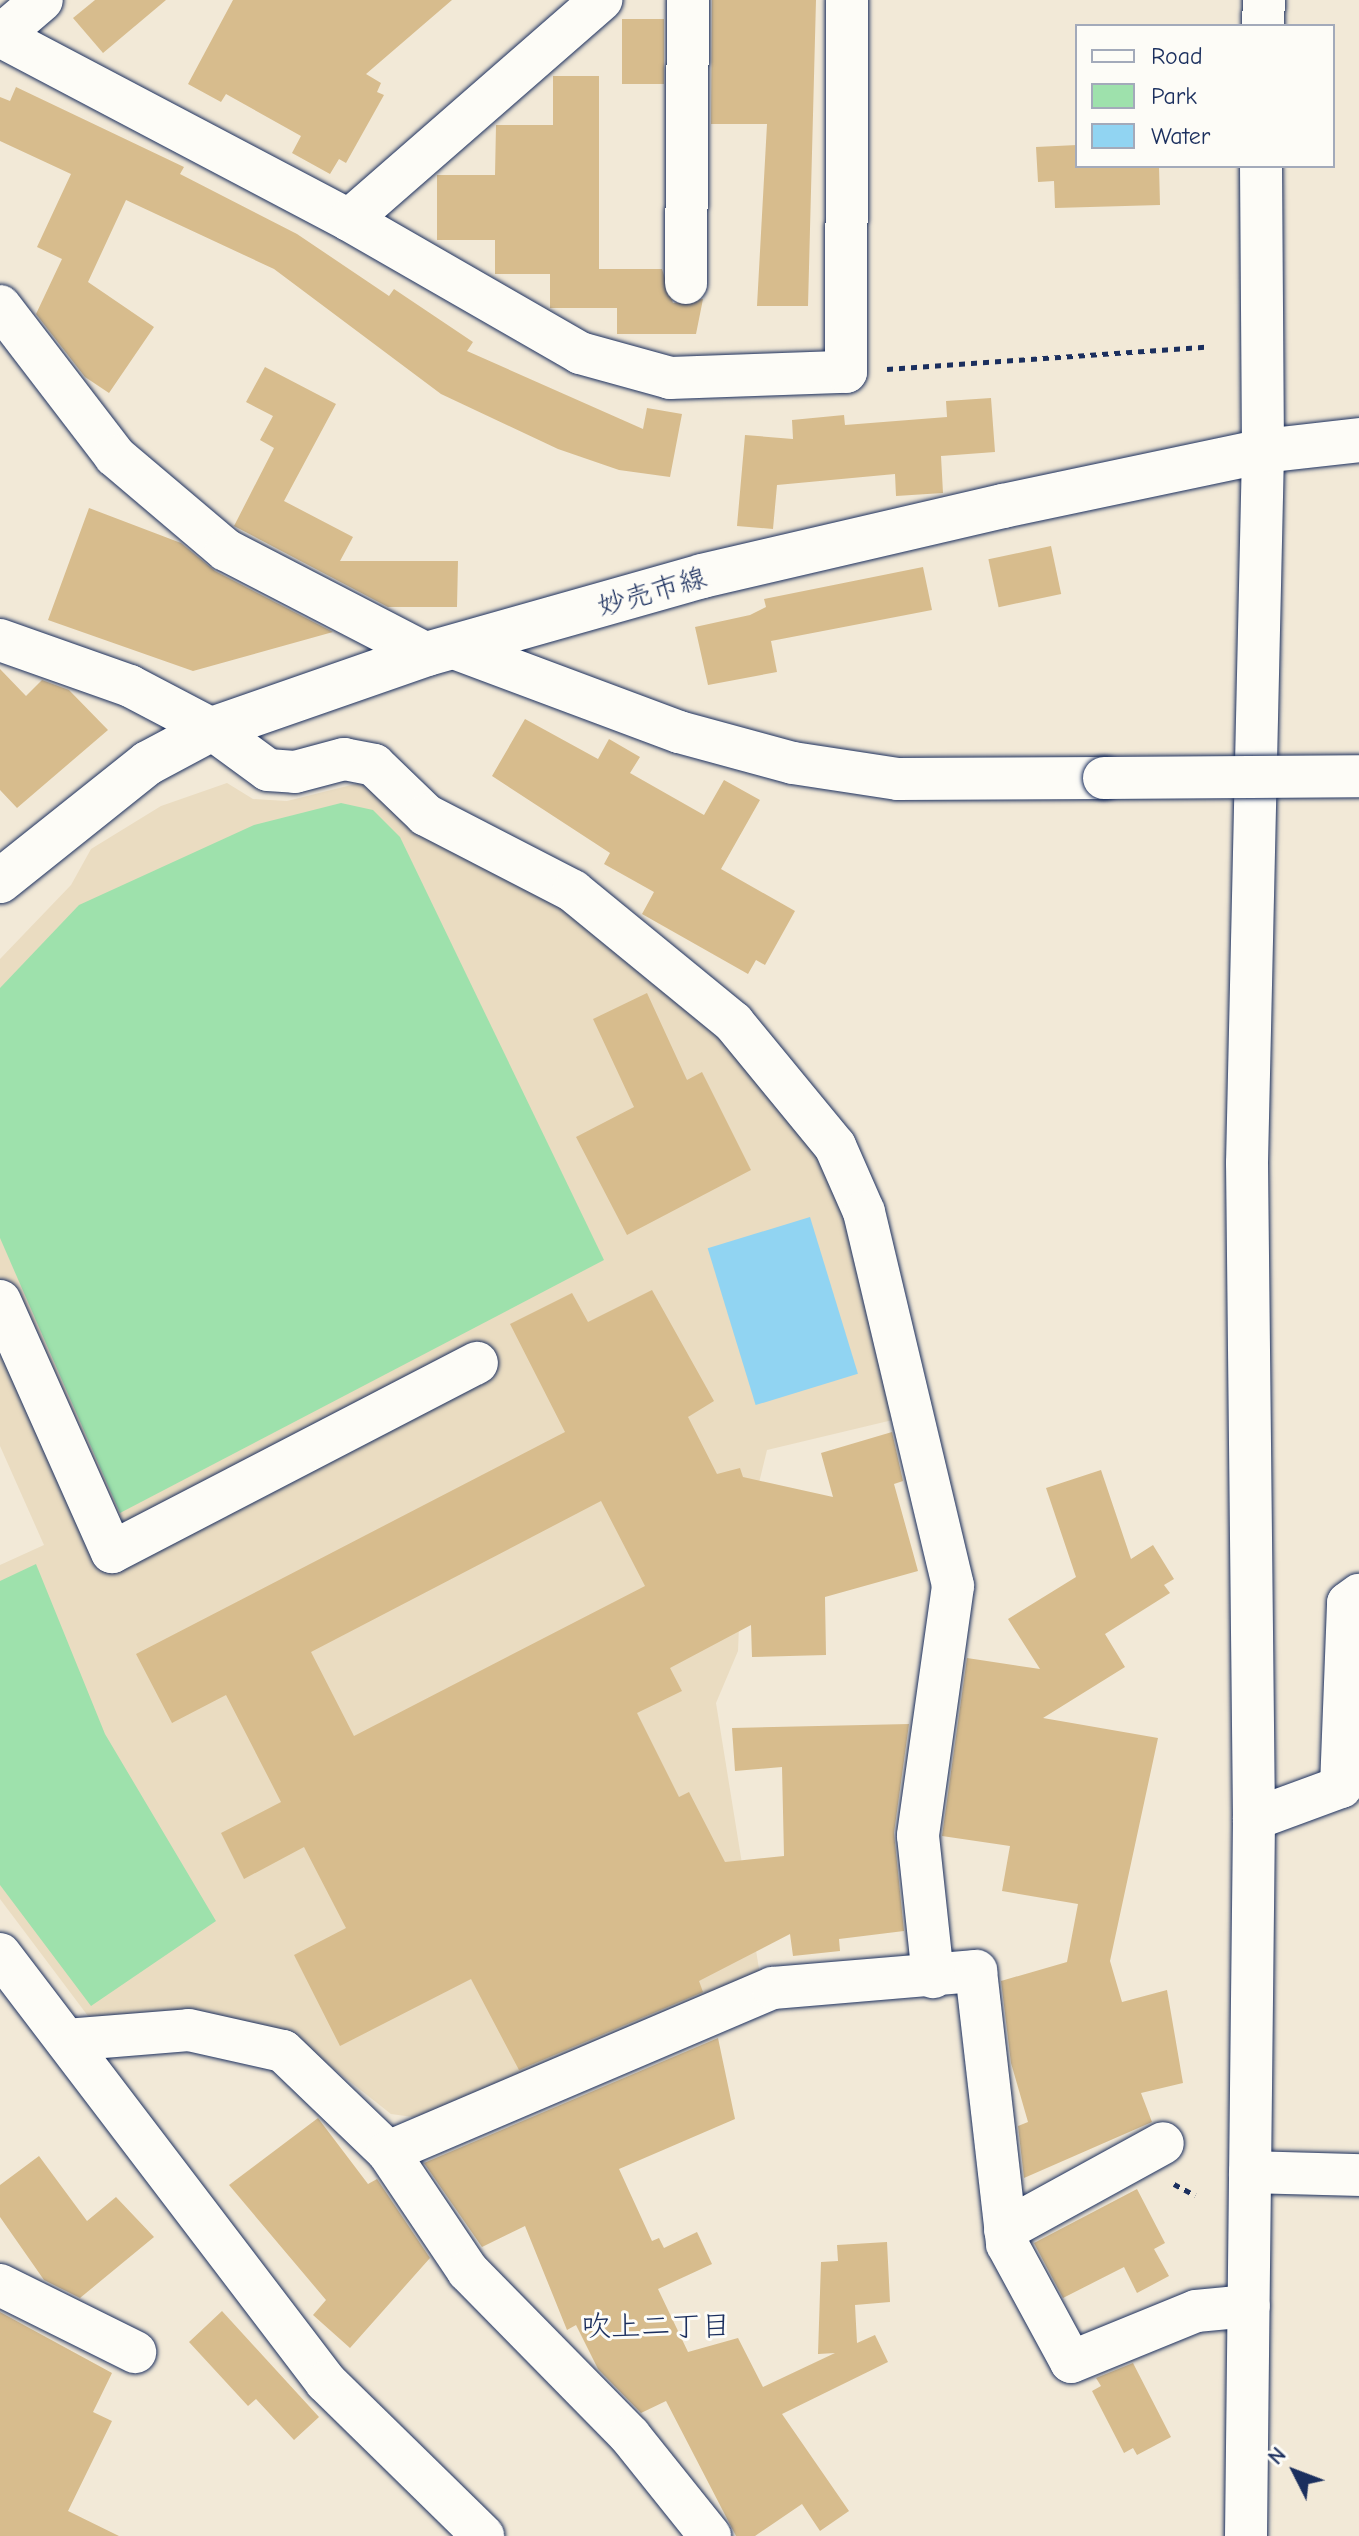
<!DOCTYPE html>
<html>
<head>
<meta charset="utf-8">
<style>
	body { margin:0 }
	#map { position:relative; width:1359px; height:2536px; overflow:hidden; background:#f2e9d7; font-family:"Comic Neue","Klee One",sans-serif }
	div>[style] { position:absolute }
	.built>* { inset:0; background:#eadcc1 }
	.green>* { inset:0; background:#9ee1ac }
	.water>* { inset:0; background:#91d4f2; transform-origin:0 0 }
	.building>* { inset:0; background:#d7bc8d; transform-origin:0 0 }
	.path>* { height:5px; margin-top:-2.5px; transform-origin:0; background:repeating-linear-gradient(90deg,#1b2f5e 0 6px,transparent 0 12px) }
	.roads { filter:drop-shadow(0 0 2px #1b2f5e) drop-shadow(0 0 2px #1b2f5e) }
	.minor>* { height:42px; margin:-21px; padding:0 21px; transform-origin:21px; border-radius:21px; background:#fdfcf7 }
	.major>* { height:44px; margin:-22px; padding:0 22px; transform-origin:22px; border-radius:22px; background:#fdfcf7 }
	.bridges { filter:drop-shadow(0 0 2px #1b2f5e) drop-shadow(0 0 2px #1b2f5e) }
	.minor-bridge>* { height:42px; margin:-21px; padding:0 21px; transform-origin:21px; border-radius:21px; background:#fdfcf7 }
	span { translate:-50% -50%; white-space:nowrap; text-align:center; line-height:1.15; -webkit-text-stroke:6px #fdfcf7; paint-order:stroke }
	.street-label { font-size:28px; color:#1b2f5e }
	.neighbourhood-label { font-size:30px; color:#1b2f5e }
	.legend { position:absolute; left:1075px; top:24px; width:260px; height:144px; box-sizing:border-box; background:#fdfcf7; border:2px solid #a3aaba; margin:0; padding:10px 14px; list-style:none; font-size:24px; color:#1b2f5e }
	.legend li { display:flex; align-items:center; gap:16px; height:40px }
	.legend b { width:40px; border:2px solid #a3aaba }
	.north { position:absolute; left:1255px; top:2432px; width:80px; height:80px; -webkit-text-stroke:6px #fdfcf7; paint-order:stroke; rotate:312deg; font-size:22px; font-weight:700; line-height:32px; text-align:center; color:#1b2f5e }
	.north::after { content:''; display:block; margin:auto; width:28px; height:36px; background:#1b2f5e; clip-path:polygon(50% 0,100% 100%,50% 72%,0 100%) }
</style>
</head>
<body>
<div id="map">
	<div class="built">
		<i style="clip-path:polygon(227px 783px,253px 799px,287px 801px,359px 783px,626px 945px,791px 1102px,851px 1212px,901px 1418px,767px 1450px,742px 1553px,738px 1651px,716px 1703px,760px 1975px,420px 2118px,391px 2114px,296px 2039px,173px 2017px,88px 2016px,0 1899px,0 1565px,44px 1545px,0 1446px,0 959px,71px 885px,91px 849px,161px 806px)"></i>
	</div>
	<div class="green">
		<i style="clip-path:polygon(341px 803px,373px 810px,400px 837px,604px 1260px,120px 1513px,0 1238px,0 988px,79px 905px,254px 825px)"></i>
		<i style="clip-path:polygon(36px 1564px,105px 1734px,216px 1921px,91px 2006px,0 1885px,0 1581px)"></i>
	</div>
	<div class="water">
		<i style="left:810px;top:1217px;width:164px;height:107px;rotate:73deg"></i>
	</div>
	<div class="building">
		<i style="clip-path:polygon(95px 0,166px 0,103px 53px,73px 18px)"></i>
		<i style="clip-path:polygon(233px 0,452px 0,366px 74px,381px 83px,377px 92px,384px 95px,346px 163px,339px 159px,330px 174px,292px 153px,301px 136px,226px 94px,221px 102px,188px 84px)"></i>
		<i style="clip-path:polygon(712px 0,816px 0,808px 306px,757px 306px,767px 124px,711px 124px)"></i>
		<i style="left:622px;top:19px;width:42px;height:65px"></i>
		<i style="clip-path:polygon(553px 76px,599px 76px,599px 269px,662px 269px,673px 303px,703px 299px,696px 334px,617px 334px,617px 308px,550px 308px,550px 274px,495px 274px,495px 240px,437px 240px,437px 175px,495px 175px,496px 125px,553px 125px)"></i>
		<i style="clip-path:polygon(16px 87px,184px 167px,180px 174px,297px 234px,389px 296px,394px 289px,473px 342px,467px 351px,643px 429px,647px 408px,682px 414px,670px 477px,619px 470px,558px 449px,441px 394px,274px 269px,126px 200px,88px 282px,154px 327px,109px 393px,85px 377px,36px 314px,62px 259px,37px 247px,71px 174px,0 141px,0 97px,10px 101px)"></i>
		<i style="clip-path:polygon(1077px 145px,1077px 166px,1159px 166px,1160px 205px,1055px 208px,1054px 181px,1038px 182px,1036px 147px)"></i>
		<i style="clip-path:polygon(265px 367px,336px 404px,284px 501px,353px 537px,340px 561px,458px 561px,457px 607px,388px 607px,234px 526px,274px 448px,260px 440px,273px 416px,246px 402px)"></i>
		<i style="clip-path:polygon(991px 398px,995px 452px,941px 456px,943px 493px,896px 496px,895px 474px,777px 485px,773px 529px,737px 526px,745px 435px,793px 439px,792px 420px,844px 415px,845px 425px,947px 417px,946px 401px)"></i>
		<i style="clip-path:polygon(89px 508px,181px 543px,215px 571px,333px 632px,193px 671px,48px 620px)"></i>
		<i style="left:1051px;top:546px;width:49px;height:64px;rotate:78deg"></i>
		<i style="clip-path:polygon(923px 567px,932px 610px,771px 641px,777px 672px,708px 685px,695px 627px,750px 615px,766px 607px,764px 599px)"></i>
		<i style="clip-path:polygon(0 669px,26px 696px,42px 680px,69px 690px,108px 730px,17px 808px,0 790px)"></i>
		<i style="clip-path:polygon(525px 719px,598px 759px,609px 739px,640px 757px,630px 773px,704px 815px,724px 780px,760px 800px,721px 869px,795px 911px,765px 965px,756px 960px,748px 974px,642px 914px,654px 892px,604px 864px,610px 853px,492px 776px)"></i>
		<i style="clip-path:polygon(647px 993px,687px 1080px,702px 1072px,751px 1170px,627px 1235px,576px 1137px,634px 1107px,593px 1019px)"></i>
		<i style="clip-path:polygon(evenodd,652px 1290px,714px 1401px,688px 1417px,717px 1474px,740px 1468px,743px 1477px,833px 1497px,821px 1453px,892px 1432px,903px 1481px,894px 1484px,918px 1571px,825px 1597px,826px 1655px,752px 1657px,751px 1625px,670px 1668px,682px 1691px,637px 1713px,679px 1797px,689px 1792px,725px 1862px,784px 1856px,782px 1767px,735px 1771px,732px 1728px,909px 1724px,894px 1833px,904px 1931px,839px 1939px,840px 1951px,793px 1956px,790px 1934px,699px 1981px,703px 1992px,519px 2070px,471px 1979px,340px 2046px,294px 1955px,346px 1928px,304px 1847px,244px 1879px,221px 1833px,281px 1802px,226px 1695px,172px 1723px,136px 1654px,565px 1432px,510px 1324px,572px 1293px,588px 1322px,652px 1290px,601px 1501px,645px 1586px,354px 1736px,311px 1652px,601px 1501px)"></i>
		<i style="clip-path:polygon(1101px 1470px,1131px 1559px,1153px 1545px,1174px 1579px,1164px 1585px,1170px 1593px,1105px 1634px,1125px 1667px,1043px 1718px,1158px 1738px,1110px 1961px,1122px 2002px,1167px 1990px,1183px 2083px,1141px 2093px,1152px 2122px,1024px 2178px,1018px 2126px,1028px 2122px,1011px 2063px,1001px 1981px,1067px 1962px,1078px 1904px,1002px 1891px,1010px 1846px,942px 1836px,967px 1658px,1040px 1669px,1008px 1619px,1076px 1577px,1046px 1488px)"></i>
		<i style="clip-path:polygon(718px 2038px,735px 2119px,619px 2169px,652px 2241px,659px 2238px,664px 2248px,697px 2232px,712px 2264px,658px 2289px,688px 2352px,738px 2338px,763px 2387px,835px 2353px,818px 2354px,821px 2262px,838px 2261px,837px 2245px,887px 2242px,890px 2302px,855px 2305px,857px 2343px,875px 2335px,888px 2362px,782px 2414px,849px 2511px,820px 2531px,802px 2504px,755px 2536px,736px 2536px,666px 2401px,641px 2413px,598px 2369px,576px 2325px,567px 2330px,525px 2226px,482px 2247px,424px 2163px)"></i>
		<i style="clip-path:polygon(318px 2118px,368px 2184px,377px 2179px,430px 2258px,350px 2348px,313px 2315px,326px 2300px,229px 2185px)"></i>
		<i style="clip-path:polygon(39px 2156px,87px 2221px,116px 2197px,154px 2237px,80px 2298px,44px 2280px,0 2217px,0 2185px)"></i>
		<i style="clip-path:polygon(1137px 2189px,1165px 2243px,1154px 2249px,1169px 2276px,1137px 2293px,1124px 2267px,1063px 2298px,1034px 2243px)"></i>
		<i style="clip-path:polygon(222px 2311px,319px 2417px,294px 2440px,256px 2399px,248px 2406px,189px 2342px)"></i>
		<i style="clip-path:polygon(0 2312px,112px 2373px,93px 2412px,112px 2421px,68px 2511px,119px 2536px,0 2536px)"></i>
		<i style="clip-path:polygon(1133px 2363px,1171px 2437px,1137px 2455px,1133px 2448px,1124px 2453px,1092px 2391px,1101px 2386px,1096px 2378px)"></i>
	</div>
	<div class="path">
		<i style="left:887px;top:369px;width:319px;rotate:-4deg"></i>
		<i style="left:1174px;top:2184px;width:24px;rotate:28deg"></i>
	</div>
	<div class="roads">
		<div class="minor">
			<i style="left:1263px;top:26px;width:26px;rotate:-88deg"></i>
			<i style="left:0;top:36px;width:395px;rotate:27.8deg"></i>
			<i style="left:349px;top:220px;width:267px;rotate:29.9deg"></i>
			<i style="left:580px;top:353px;width:93px;rotate:15.5deg"></i>
			<i style="left:670px;top:378px;width:176px;rotate:-2deg"></i>
			<i style="left:846px;top:372px;width:372px;rotate:-89.8deg"></i>
			<i style="left:0;top:36px;width:55px;rotate:-40.6deg"></i>
			<i style="left:349px;top:220px;width:335px;rotate:-41.1deg"></i>
			<i style="left:686px;top:283px;width:283px;rotate:-89.6deg"></i>
			<i style="left:0;top:306px;width:189px;rotate:52.5deg"></i>
			<i style="left:115px;top:456px;width:145px;rotate:40.3deg"></i>
			<i style="left:226px;top:550px;width:226px;rotate:27.4deg"></i>
			<i style="left:0;top:640px;width:138px;rotate:19.5deg"></i>
			<i style="left:130px;top:686px;width:93px;rotate:27.7deg"></i>
			<i style="left:212px;top:729px;width:69px;rotate:36.2deg"></i>
			<i style="left:268px;top:770px;width:27px;rotate:4deg"></i>
			<i style="left:295px;top:772px;width:51px;rotate:-14.9deg"></i>
			<i style="left:344px;top:759px;width:31px;rotate:11deg"></i>
			<i style="left:374px;top:765px;width:72px;rotate:43.9deg"></i>
			<i style="left:426px;top:815px;width:165px;rotate:27.3deg"></i>
			<i style="left:573px;top:891px;width:207px;rotate:39.3deg"></i>
			<i style="left:733px;top:1022px;width:161px;rotate:50.6deg"></i>
			<i style="left:835px;top:1146px;width:72px;rotate:66.3deg"></i>
			<i style="left:864px;top:1212px;width:384px;rotate:76.6deg"></i>
			<i style="left:953px;top:1586px;width:252px;rotate:98deg"></i>
			<i style="left:918px;top:1836px;width:142px;rotate:83.9deg"></i>
			<i style="left:457px;top:649px;width:237px;rotate:20.5deg"></i>
			<i style="left:679px;top:732px;width:118px;rotate:15.2deg"></i>
			<i style="left:793px;top:763px;width:106px;rotate:8.7deg"></i>
			<i style="left:898px;top:779px;width:206px;rotate:-0.3deg"></i>
			<i style="left:0;top:1301px;width:275px;rotate:66deg"></i>
			<i style="left:112px;top:1552px;width:411px;rotate:-27.4deg"></i>
			<i style="left:1254px;top:1819px;width:93px;rotate:-20.2deg"></i>
			<i style="left:1341px;top:1787px;width:184px;rotate:-87.8deg"></i>
			<i style="left:1348px;top:1603px;width:14px;rotate:-36deg"></i>
			<i style="left:0;top:1954px;width:538px;rotate:52.7deg"></i>
			<i style="left:326px;top:2382px;width:220px;rotate:44.4deg"></i>
			<i style="left:66px;top:2040px;width:123px;rotate:-4.6deg"></i>
			<i style="left:189px;top:2030px;width:96px;rotate:12.6deg"></i>
			<i style="left:283px;top:2051px;width:146px;rotate:43.9deg"></i>
			<i style="left:388px;top:2152px;width:143px;rotate:56.1deg"></i>
			<i style="left:468px;top:2271px;width:231px;rotate:45.5deg"></i>
			<i style="left:630px;top:2436px;width:128px;rotate:51.3deg"></i>
			<i style="left:388px;top:2152px;width:418px;rotate:-23.1deg"></i>
			<i style="left:773px;top:1988px;width:204px;rotate:-4.8deg"></i>
			<i style="left:976px;top:1971px;width:275px;rotate:83.5deg"></i>
			<i style="left:1007px;top:2244px;width:134px;rotate:61.5deg"></i>
			<i style="left:1071px;top:2362px;width:135px;rotate:-22.2deg"></i>
			<i style="left:1196px;top:2311px;width:53px;rotate:-5.4deg"></i>
			<i style="left:1250px;top:2172px;width:109px;rotate:1.6deg"></i>
			<i style="left:1005px;top:2230px;width:180px;rotate:-28.8deg"></i>
			<i style="left:0;top:2285px;width:151px;rotate:26.4deg"></i>
			<i style="left:1246px;top:2536px;width:717px;rotate:-89.36deg"></i>
			<i style="left:1254px;top:1819px;width:656px;rotate:-90.61deg"></i>
			<i style="left:1247px;top:1163px;width:712px;rotate:-88.71deg"></i>
			<i style="left:1263px;top:451px;width:285px;rotate:-90.4deg"></i>
		</div>
		<div class="major">
			<i style="left:0;top:881px;width:189px;rotate:-38.6deg"></i>
			<i style="left:148px;top:763px;width:72px;rotate:-28deg"></i>
			<i style="left:212px;top:729px;width:228px;rotate:-19.2deg"></i>
			<i style="left:427px;top:654px;width:286px;rotate:-15.8deg"></i>
			<i style="left:702px;top:576px;width:309px;rotate:-13.1deg"></i>
			<i style="left:1003px;top:506px;width:266px;rotate:-11.9deg"></i>
			<i style="left:1263px;top:451px;width:97px;rotate:-6.5deg"></i>
		</div>
	</div>
	<div class="bridges">
		<div class="minor-bridge">
			<i style="left:1104px;top:778px;width:255px;rotate:-0.4deg"></i>
		</div>
	</div>
	<div class="street-label">
		<span style="left:652px;top:592px;rotate:-16deg">妙売市線</span>
	</div>
	<div class="neighbourhood-label">
		<span style="left:656px;top:2327px">吹上二丁目</span>
	</div>
	<ul class="legend">
	<li><b style="height:10px;background:#fdfcf7"></b>Road</li>
	<li><b style="height:22px;background:#9ee1ac"></b>Park</li>
	<li><b style="height:22px;background:#91d4f2"></b>Water</li>
	</ul>
	<div class="north">N</div>
</div>
</body>
</html>
